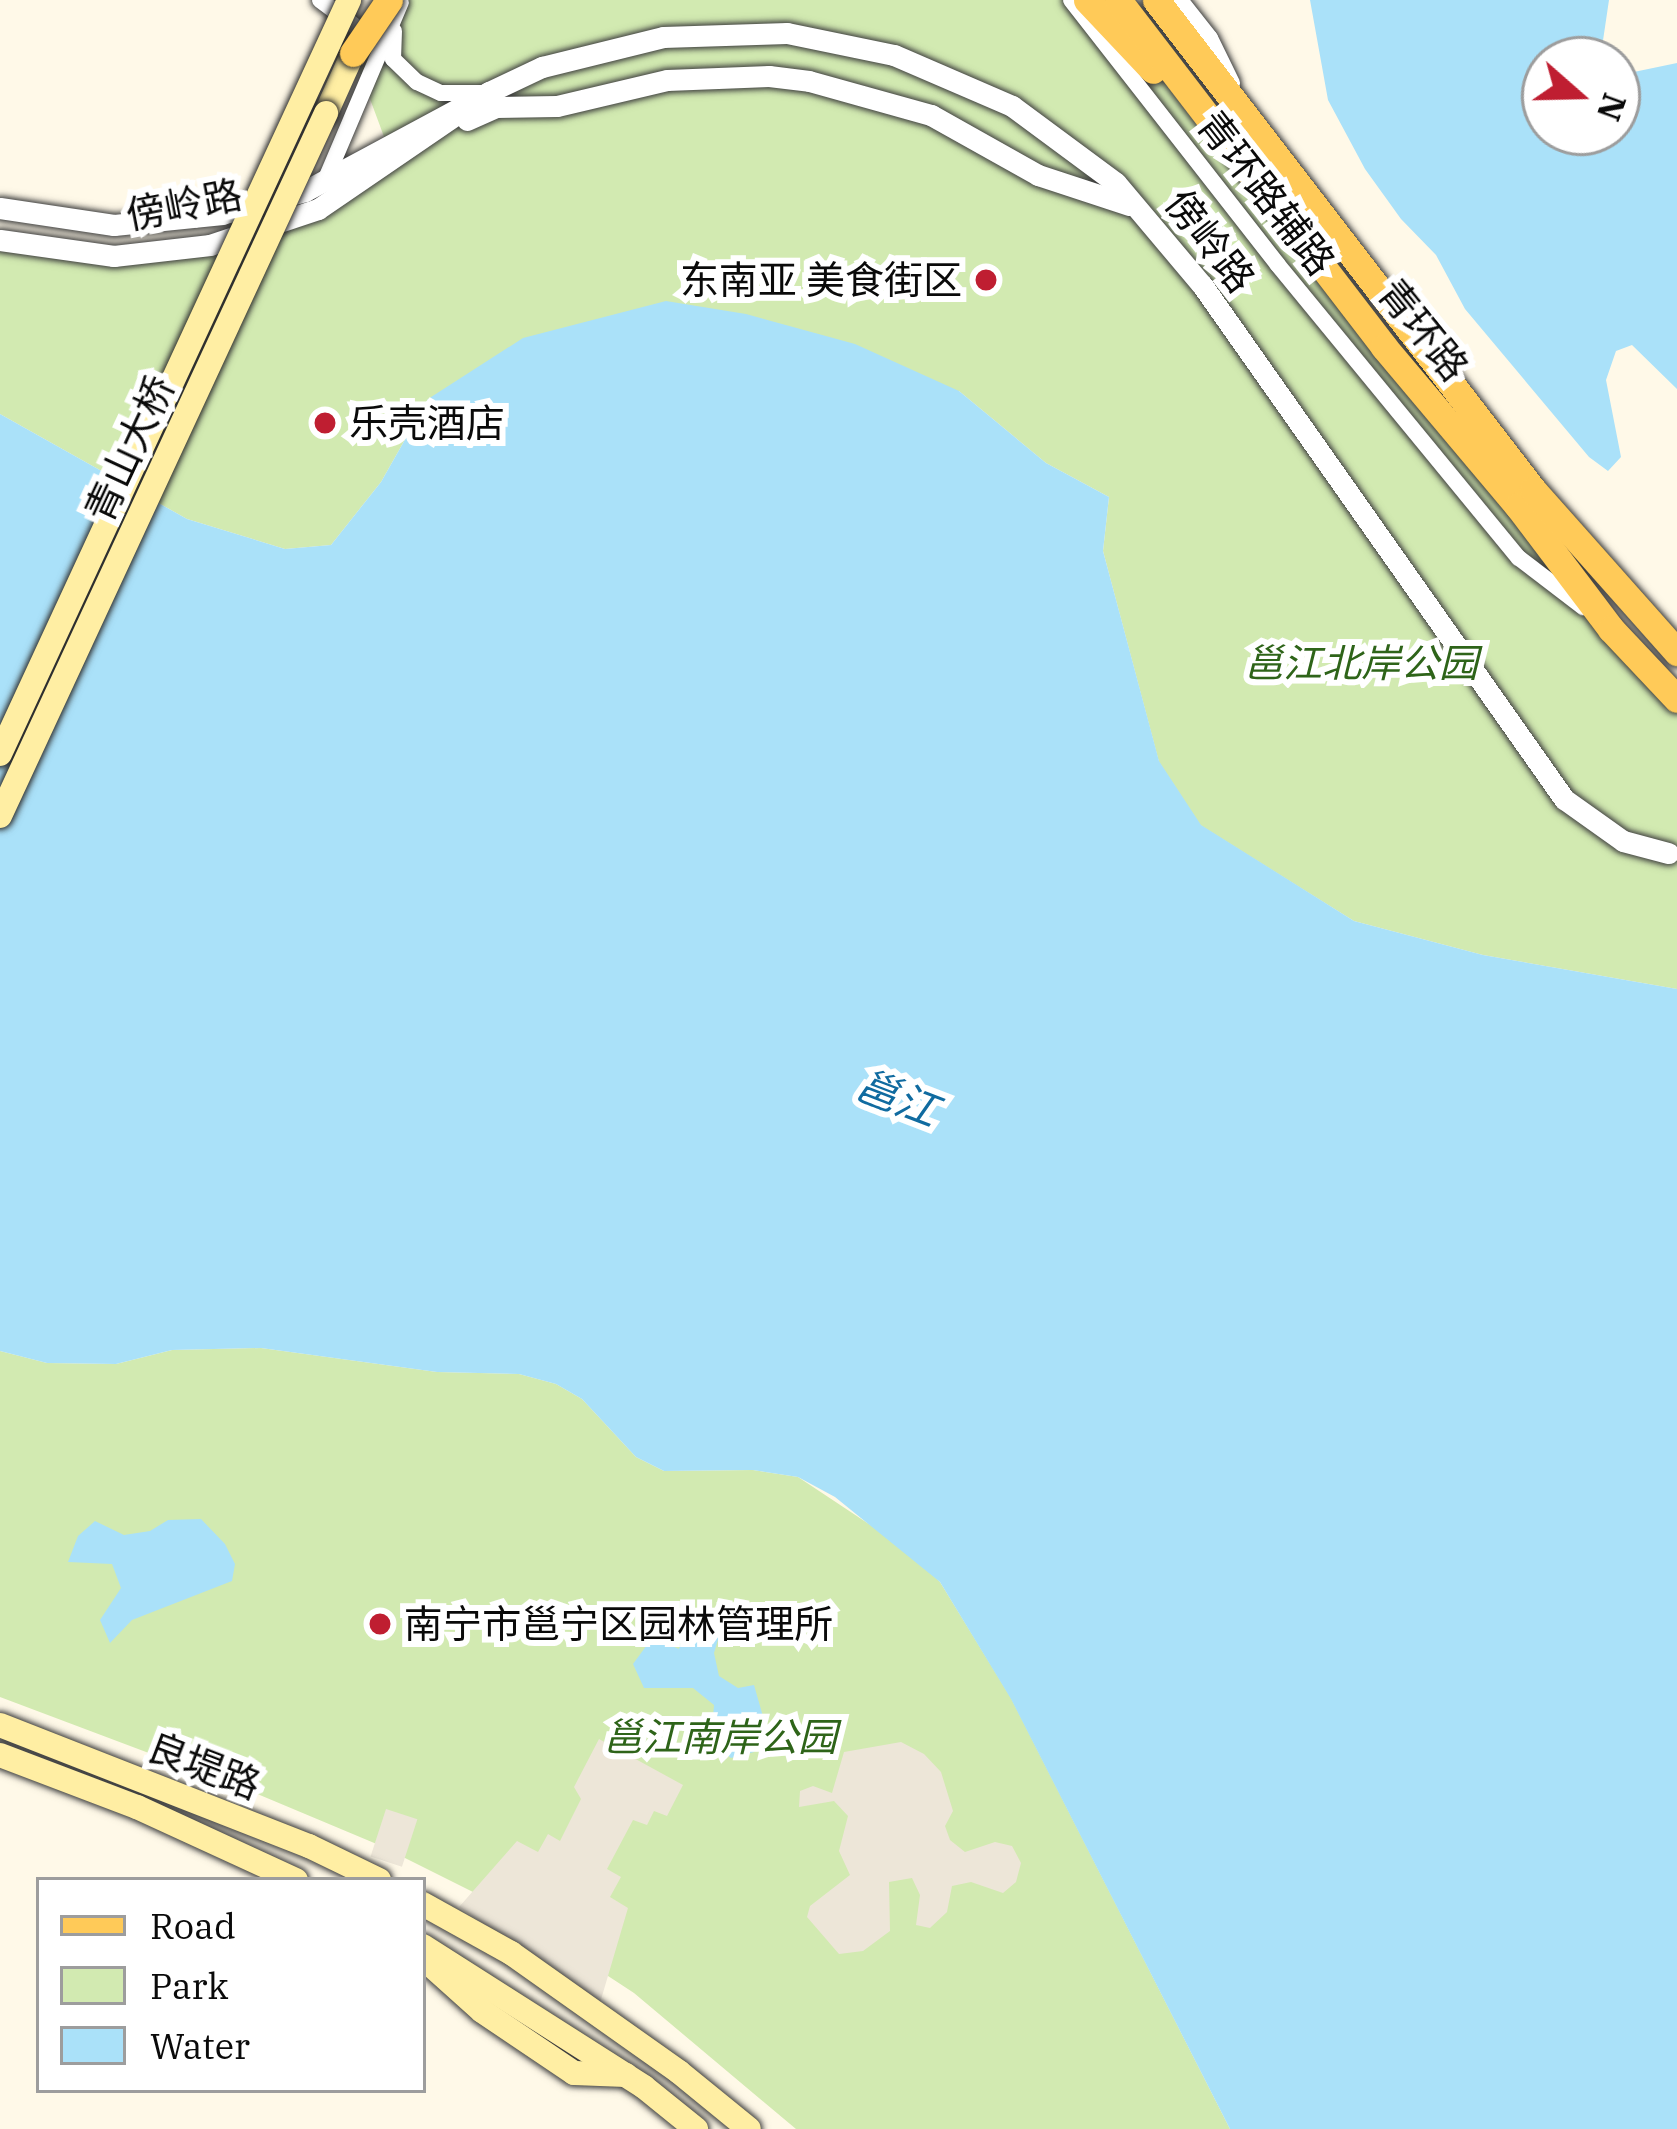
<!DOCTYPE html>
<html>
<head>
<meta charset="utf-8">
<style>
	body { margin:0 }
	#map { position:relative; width:1677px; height:2129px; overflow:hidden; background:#fff9e8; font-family:"IBM Plex Serif","Noto Sans SC",serif }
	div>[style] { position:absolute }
	.green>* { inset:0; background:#d2eab1 }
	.plaza>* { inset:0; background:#ede6d8; transform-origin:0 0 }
	.water>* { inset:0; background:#aae1f9 }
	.roads { filter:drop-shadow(0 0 3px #3d3d3d) drop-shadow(0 0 3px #3d3d3d) }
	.minor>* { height:16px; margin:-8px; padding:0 8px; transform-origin:8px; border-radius:8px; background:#fff }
	.tertiary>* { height:21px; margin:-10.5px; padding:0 10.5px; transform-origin:10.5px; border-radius:10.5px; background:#fff }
	.secondary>* { height:24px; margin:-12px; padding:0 12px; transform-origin:12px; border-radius:12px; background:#ffeea3 }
	.primary>* { height:27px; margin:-13.5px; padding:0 13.5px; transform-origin:13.5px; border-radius:13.5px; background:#ffca58 }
	.bridges { filter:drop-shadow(0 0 3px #2c2c2c) drop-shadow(0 0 3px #2c2c2c) }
	.secondary-bridge>* { height:24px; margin:-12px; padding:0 12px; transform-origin:12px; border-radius:12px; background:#ffeea3 }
	.primary-bridge>* { height:27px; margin:-13.5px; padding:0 13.5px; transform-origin:13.5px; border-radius:13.5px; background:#ffca58 }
	.dots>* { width:33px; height:33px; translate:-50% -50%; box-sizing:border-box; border:6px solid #fff; border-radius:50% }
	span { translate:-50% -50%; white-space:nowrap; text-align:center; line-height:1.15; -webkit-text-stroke:12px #fff; paint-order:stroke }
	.street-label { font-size:39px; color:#0a0a0a }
	.poi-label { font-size:39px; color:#0a0a0a }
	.right { translate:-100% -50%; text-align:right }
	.left { translate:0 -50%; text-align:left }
	.park-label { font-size:39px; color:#2e6419; font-style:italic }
	.water-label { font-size:42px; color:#106ba0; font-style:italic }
	.legend { position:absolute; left:36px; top:1877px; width:390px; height:216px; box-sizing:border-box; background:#fff; border:3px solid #9d9d9d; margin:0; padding:15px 21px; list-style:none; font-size:36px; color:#0a0a0a }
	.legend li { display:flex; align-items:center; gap:24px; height:60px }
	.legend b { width:60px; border:3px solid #9d9d9d }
	.north { position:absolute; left:1521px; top:36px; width:120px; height:120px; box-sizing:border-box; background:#fff; border:3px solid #9d9d9d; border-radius:50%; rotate:110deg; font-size:33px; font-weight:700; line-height:48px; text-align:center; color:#0a0a0a }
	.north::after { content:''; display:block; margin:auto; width:42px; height:54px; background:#bf1e31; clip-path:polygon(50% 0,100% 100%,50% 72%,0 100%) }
</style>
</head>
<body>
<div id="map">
	<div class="green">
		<i style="clip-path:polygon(389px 0,1087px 0,1160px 77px,1264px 213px,1325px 269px,1677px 699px,1677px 989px,1483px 955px,1354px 921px,1200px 825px,1159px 762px,1103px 551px,1109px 497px,1046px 463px,959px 391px,428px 399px,381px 482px,331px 545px,285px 549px,187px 519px,0 414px,0 240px,170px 252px,317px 209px,393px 161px,353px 53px)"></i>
		<i style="clip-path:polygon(261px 1348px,437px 1372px,519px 1374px,556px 1384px,582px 1399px,636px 1457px,664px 1471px,753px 1470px,798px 1477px,899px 1544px,940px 1582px,1011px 1698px,1230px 2129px,796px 2129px,634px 1993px,501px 1906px,379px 1845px,255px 1793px,0 1697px,0 1351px,47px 1363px,116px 1364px,172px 1350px)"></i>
	</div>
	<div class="plaza">
		<i style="clip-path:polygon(599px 1739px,683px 1785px,667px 1816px,654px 1811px,647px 1825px,633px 1820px,607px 1869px,621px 1877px,610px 1897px,628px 1908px,600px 2003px,459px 1907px,517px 1841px,538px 1852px,548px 1834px,560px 1841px,581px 1799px,574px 1787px)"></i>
		<i style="clip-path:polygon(901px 1742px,924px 1754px,941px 1772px,953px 1811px,945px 1826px,950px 1840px,965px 1852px,995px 1842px,1012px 1846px,1021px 1863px,1016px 1882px,1003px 1893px,971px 1882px,952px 1886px,947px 1912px,930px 1928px,916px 1925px,920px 1895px,912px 1878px,889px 1882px,890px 1931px,863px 1951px,839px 1954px,807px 1917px,810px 1906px,850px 1875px,839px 1851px,848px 1816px,834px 1801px,799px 1807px,800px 1791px,813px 1786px,832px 1793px,844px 1752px)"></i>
		<i style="left:386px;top:1809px;width:33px;height:50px;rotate:18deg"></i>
	</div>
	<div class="water">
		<i style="clip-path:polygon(1310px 0,1609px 0,1601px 54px,1610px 60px,1545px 60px,1545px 132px,1617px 132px,1617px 65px,1629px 73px,1677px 63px,1677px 389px,1632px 345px,1616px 351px,1606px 380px,1621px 457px,1608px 471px,1589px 457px,1465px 309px,1436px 255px,1401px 219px,1365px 169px,1328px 100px)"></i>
		<i style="clip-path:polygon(666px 301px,746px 314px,855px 344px,959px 391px,1046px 463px,1109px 497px,1103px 551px,1159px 761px,1201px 825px,1354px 921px,1483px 955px,1677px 989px,1677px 2129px,1230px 2129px,1011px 1699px,940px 1582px,835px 1497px,798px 1477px,753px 1470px,664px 1471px,636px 1457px,582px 1399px,556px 1384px,519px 1374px,437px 1372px,261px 1348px,172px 1350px,116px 1364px,47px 1363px,0 1351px,0 414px,187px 519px,285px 549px,331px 545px,381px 482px,428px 399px,523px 338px)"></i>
		<i style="clip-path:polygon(201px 1519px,225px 1544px,235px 1564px,232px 1581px,132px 1620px,110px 1643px,100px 1620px,121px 1588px,112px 1564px,68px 1562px,78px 1536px,95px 1521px,124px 1535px,150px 1531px,168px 1520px)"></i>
		<i style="clip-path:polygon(708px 1618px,721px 1630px,714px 1653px,719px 1676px,738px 1688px,754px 1685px,764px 1720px,754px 1752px,731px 1758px,711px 1741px,714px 1705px,693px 1688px,644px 1688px,633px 1664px,652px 1638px,679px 1649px,688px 1624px)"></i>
	</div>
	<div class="roads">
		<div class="minor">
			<i style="left:320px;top:0;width:64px;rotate:36.7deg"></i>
			<i style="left:1071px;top:0;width:336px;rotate:52deg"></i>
			<i style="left:1278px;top:265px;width:379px;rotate:50.6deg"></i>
			<i style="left:1519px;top:558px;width:81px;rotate:37.4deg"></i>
			<i style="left:1180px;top:0;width:48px;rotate:51.7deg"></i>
			<i style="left:1210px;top:38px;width:50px;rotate:63.9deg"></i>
			<i style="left:394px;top:31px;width:28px;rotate:92deg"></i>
			<i style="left:393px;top:59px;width:33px;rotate:44deg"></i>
			<i style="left:417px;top:82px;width:26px;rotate:25deg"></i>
			<i style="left:441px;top:93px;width:42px"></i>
			<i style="left:325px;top:181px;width:194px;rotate:-67deg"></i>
		</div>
		<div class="tertiary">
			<i style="left:489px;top:92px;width:59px;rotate:-25.3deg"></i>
			<i style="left:542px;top:67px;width:125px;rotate:-13.9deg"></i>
			<i style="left:663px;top:37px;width:124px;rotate:-1.8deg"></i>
			<i style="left:787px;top:33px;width:109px;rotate:11.6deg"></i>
			<i style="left:894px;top:55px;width:129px;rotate:23.4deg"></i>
			<i style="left:1012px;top:106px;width:129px;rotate:36.5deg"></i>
			<i style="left:1116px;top:183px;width:133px;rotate:49.9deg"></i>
			<i style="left:1202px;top:285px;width:629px;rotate:54.84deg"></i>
			<i style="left:1564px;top:799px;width:72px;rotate:35.4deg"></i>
			<i style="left:1623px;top:841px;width:47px;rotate:14.9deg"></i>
			<i style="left:467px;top:120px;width:32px;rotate:-24deg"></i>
			<i style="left:496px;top:107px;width:61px;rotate:-0.9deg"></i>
			<i style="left:557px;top:106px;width:113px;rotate:-13.3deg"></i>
			<i style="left:667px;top:80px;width:102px;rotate:-2.2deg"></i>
			<i style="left:769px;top:76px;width:40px;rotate:7.1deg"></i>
			<i style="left:809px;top:81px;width:127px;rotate:15.6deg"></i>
			<i style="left:931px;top:115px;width:123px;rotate:29.3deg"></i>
			<i style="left:1038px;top:175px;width:96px;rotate:18.2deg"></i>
			<i style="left:0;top:208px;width:115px;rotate:8.5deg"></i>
			<i style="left:114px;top:225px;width:109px;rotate:-5.8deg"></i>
			<i style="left:222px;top:214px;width:86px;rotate:-15.5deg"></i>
			<i style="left:305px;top:191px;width:209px;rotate:-28.3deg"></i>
			<i style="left:489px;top:92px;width:207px;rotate:145.6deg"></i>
			<i style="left:318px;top:209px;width:114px;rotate:161.6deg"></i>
			<i style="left:210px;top:245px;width:97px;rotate:173.5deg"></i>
			<i style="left:114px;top:256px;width:115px;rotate:-172deg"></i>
		</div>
		<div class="secondary">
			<i style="left:326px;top:113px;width:66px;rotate:-65.8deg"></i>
			<i style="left:0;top:1725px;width:332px;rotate:21.4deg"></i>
			<i style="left:309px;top:1846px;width:78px;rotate:25.9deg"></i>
			<i style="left:0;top:1755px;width:147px;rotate:20.8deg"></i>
			<i style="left:137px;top:1807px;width:175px;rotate:24.7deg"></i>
			<i style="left:423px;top:1904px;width:101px;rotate:29.1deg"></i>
			<i style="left:511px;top:1953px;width:206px;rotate:35.3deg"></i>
			<i style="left:679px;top:2072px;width:90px;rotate:39.2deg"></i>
			<i style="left:423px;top:1946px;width:262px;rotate:32.5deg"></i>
			<i style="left:644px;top:2087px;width:67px;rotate:38.9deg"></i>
			<i style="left:423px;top:1958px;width:79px;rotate:41.9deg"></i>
			<i style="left:482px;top:2011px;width:111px;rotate:34deg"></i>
			<i style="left:574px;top:2073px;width:52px;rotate:2.2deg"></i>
		</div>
		<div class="primary">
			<i style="left:1087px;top:0;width:96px;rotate:46.7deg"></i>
			<i style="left:1118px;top:0;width:437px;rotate:52.5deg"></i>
			<i style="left:1384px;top:347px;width:208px;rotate:49.9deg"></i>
			<i style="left:1518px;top:506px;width:154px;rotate:52.9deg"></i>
			<i style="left:1611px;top:629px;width:96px;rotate:46.7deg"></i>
			<i style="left:1156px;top:0;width:618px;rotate:52.43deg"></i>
			<i style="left:1533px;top:490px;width:217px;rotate:48.4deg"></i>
		</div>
	</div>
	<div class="bridges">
		<div class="secondary-bridge">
			<i style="left:0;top:754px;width:831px;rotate:-65.16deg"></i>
			<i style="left:0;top:816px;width:775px;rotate:-65.12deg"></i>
		</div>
		<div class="primary-bridge">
			<i style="left:353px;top:53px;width:64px;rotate:-55.8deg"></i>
		</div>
	</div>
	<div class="dots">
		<i style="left:986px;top:280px;background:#bf1e31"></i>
		<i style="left:325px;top:423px;background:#bf1e31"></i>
		<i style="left:380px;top:1624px;background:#bf1e31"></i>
	</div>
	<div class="street-label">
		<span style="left:1266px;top:193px;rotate:52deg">青环路辅路</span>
		<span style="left:184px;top:205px;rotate:-11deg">傍岭路</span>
		<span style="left:1210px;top:241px;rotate:52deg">傍岭路</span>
		<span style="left:1423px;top:330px;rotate:51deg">青环路</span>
		<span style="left:130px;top:449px;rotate:-65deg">青山大桥</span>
		<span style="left:204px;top:1766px;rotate:21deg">良堤路</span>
	</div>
	<div class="poi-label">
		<span class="right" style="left:962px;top:280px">东南亚 美食街区</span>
		<span class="left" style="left:349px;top:423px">乐壳酒店</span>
		<span class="left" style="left:404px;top:1624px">南宁市邕宁区园林管理所</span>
	</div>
	<div class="park-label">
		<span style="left:1361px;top:663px">邕江北岸公园</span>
		<span style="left:720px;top:1737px">邕江南岸公园</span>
	</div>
	<div class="water-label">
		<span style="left:897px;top:1098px;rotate:21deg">邕江</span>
	</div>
	<ul class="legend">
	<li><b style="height:15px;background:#ffca58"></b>Road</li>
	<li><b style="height:33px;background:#d2eab1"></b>Park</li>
	<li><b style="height:33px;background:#aae1f9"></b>Water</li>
	</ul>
	<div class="north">N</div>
</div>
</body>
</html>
